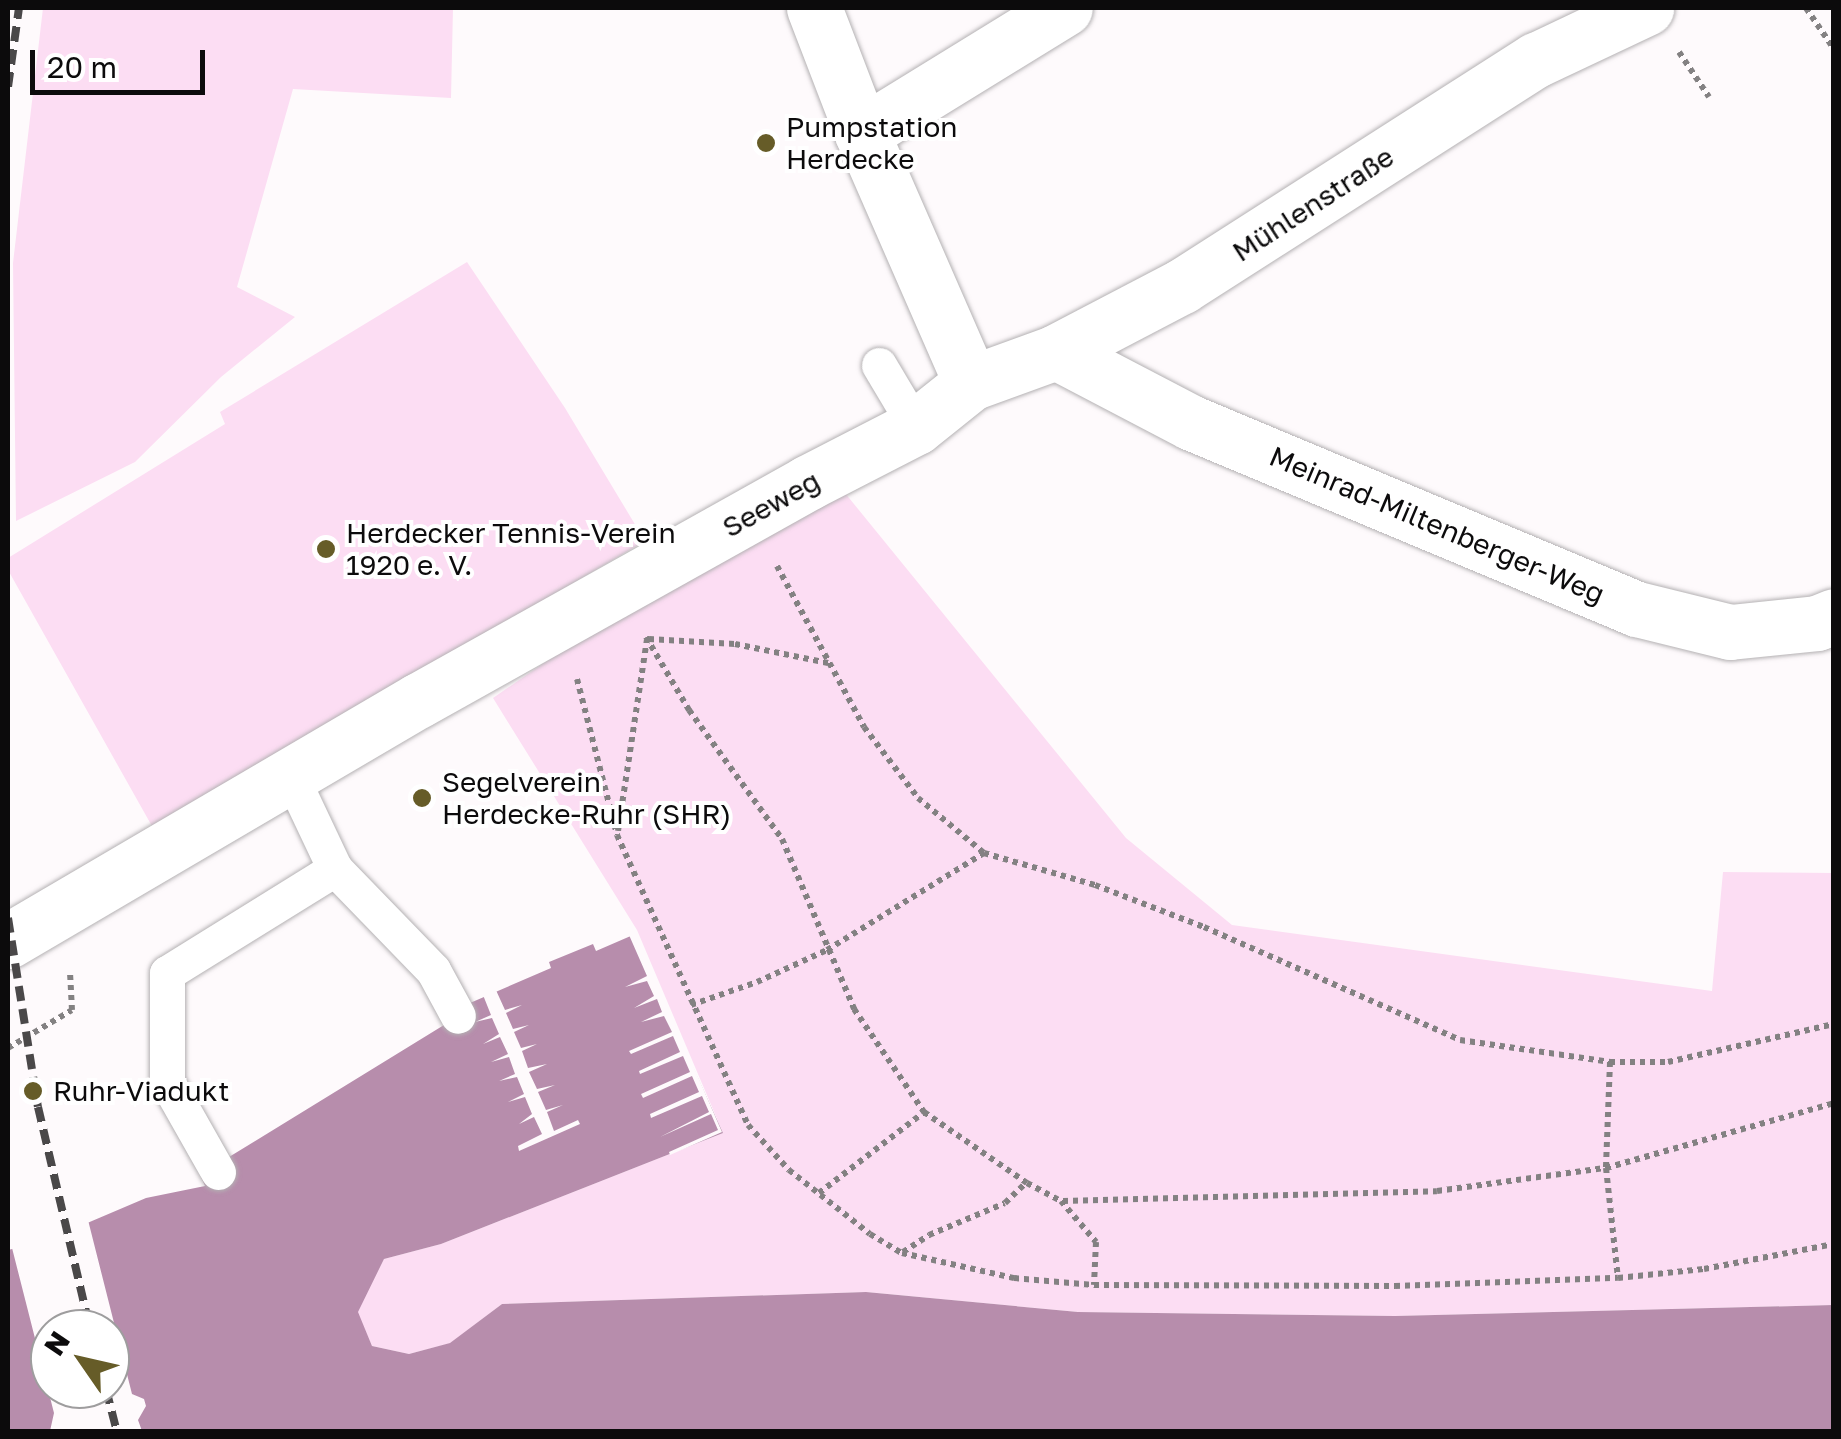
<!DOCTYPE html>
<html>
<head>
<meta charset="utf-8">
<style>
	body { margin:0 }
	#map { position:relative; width:1841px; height:1439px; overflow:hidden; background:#fefafc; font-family:"Golos Text",sans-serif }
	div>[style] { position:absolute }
	.green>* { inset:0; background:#fcddf3 }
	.water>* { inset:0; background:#b78dac }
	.pier>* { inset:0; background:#fefafc }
	.path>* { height:6px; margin-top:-3px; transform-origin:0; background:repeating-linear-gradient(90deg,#838182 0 5px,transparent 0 10px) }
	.roads { filter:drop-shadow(0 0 2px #b4b1b3) drop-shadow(0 0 2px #b4b1b3) }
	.lane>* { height:35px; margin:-17.5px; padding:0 17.5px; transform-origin:17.5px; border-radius:17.5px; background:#fff }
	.street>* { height:55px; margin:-27.5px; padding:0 27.5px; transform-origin:27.5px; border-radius:27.5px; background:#fff }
	.rail>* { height:8px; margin-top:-4px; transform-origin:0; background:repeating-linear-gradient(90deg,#4a4849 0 15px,transparent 0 23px) }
	.dots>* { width:28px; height:28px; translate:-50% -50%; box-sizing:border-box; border:5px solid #fff; border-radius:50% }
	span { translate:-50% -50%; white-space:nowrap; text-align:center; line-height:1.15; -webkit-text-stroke:8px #fff; paint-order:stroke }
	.poi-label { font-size:28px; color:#0c0b0c }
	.left { translate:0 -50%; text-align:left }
	.street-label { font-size:28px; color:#0c0b0c }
	.frame { position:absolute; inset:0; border:10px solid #0c0b0c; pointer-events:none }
	.north { position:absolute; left:30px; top:1309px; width:100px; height:100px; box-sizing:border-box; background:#fff; border:2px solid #9e9d9e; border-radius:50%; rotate:304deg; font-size:28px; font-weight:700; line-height:40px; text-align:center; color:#0c0b0c }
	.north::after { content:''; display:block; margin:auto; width:35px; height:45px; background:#665c28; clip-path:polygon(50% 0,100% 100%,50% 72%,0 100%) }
	.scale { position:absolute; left:30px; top:50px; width:175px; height:45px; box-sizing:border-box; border:5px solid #0c0b0c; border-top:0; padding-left:12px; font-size:30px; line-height:35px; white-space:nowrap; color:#0c0b0c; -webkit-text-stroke:8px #fff; paint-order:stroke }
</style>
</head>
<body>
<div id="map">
	<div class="green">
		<i style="clip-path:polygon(43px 8px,453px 8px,451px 98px,293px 89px,237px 287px,295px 317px,221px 377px,135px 462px,16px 521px,13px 263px)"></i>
		<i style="clip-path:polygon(467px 262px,565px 408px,645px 541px,153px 828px,8px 570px,8px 558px,225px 424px,220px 412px)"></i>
		<i style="clip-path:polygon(845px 493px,1126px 838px,1232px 925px,1712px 991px,1723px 872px,1833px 873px,1833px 1305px,1395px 1316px,1078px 1312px,866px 1292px,502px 1304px,451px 1343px,409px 1354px,372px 1346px,357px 1312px,384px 1259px,441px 1244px,723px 1133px,637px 930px,493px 698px,646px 593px)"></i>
	</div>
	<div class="water">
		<i style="clip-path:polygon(evenodd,633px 935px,723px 1133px,441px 1244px,384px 1259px,358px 1312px,372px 1346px,409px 1354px,450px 1343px,502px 1304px,866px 1292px,1078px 1312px,1395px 1316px,1833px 1305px,1833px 1431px,8px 1431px,8px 1250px,45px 1241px,146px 1198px,205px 1186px,193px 1159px,229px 1157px,444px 1025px,470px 1003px,551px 968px,549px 962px,593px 944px,596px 951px,633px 935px,50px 1329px,110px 1329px,110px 1389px,50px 1389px,50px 1329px)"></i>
	</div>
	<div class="pier">
		<i style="clip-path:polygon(635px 932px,722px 1132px,670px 1155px,669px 1152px,718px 1130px,711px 1114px,660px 1137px,709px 1112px,702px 1096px,651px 1118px,650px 1114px,699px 1092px,692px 1076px,643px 1098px,641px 1094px,690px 1072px,683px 1056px,640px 1074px,639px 1071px,680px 1052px,673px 1036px,631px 1054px,629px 1051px,672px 1032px,664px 1016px,641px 1022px,662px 1012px,657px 999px,634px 1008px,654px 996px,647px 981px,625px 987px,647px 976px,629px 935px)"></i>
		<i style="clip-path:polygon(495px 988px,505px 1010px,522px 1005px,506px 1013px,513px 1029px,529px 1025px,514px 1032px,521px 1048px,537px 1044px,522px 1051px,528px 1068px,547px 1064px,529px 1072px,537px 1089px,555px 1085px,538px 1092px,546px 1110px,563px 1105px,547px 1112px,554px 1131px,578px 1120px,580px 1124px,519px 1151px,518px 1146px,542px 1134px,534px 1117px,519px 1124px,532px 1114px,525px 1097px,508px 1102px,524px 1094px,517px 1077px,499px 1081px,515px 1074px,509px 1057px,491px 1062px,508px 1054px,500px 1037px,483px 1044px,499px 1034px,492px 1018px,475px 1022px,491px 1015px,483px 995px)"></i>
		<i style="clip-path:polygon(evenodd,96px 1214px,88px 1220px,132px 1394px,144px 1399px,146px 1406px,138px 1420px,142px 1431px,50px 1431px,54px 1413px,11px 1244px,44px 1236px,96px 1214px,50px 1329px,110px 1329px,110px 1389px,50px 1389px,50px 1329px)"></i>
	</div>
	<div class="path">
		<i style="left:1806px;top:8px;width:50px;rotate:55.7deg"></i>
		<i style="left:1679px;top:52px;width:54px;rotate:56.3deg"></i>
		<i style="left:777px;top:566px;width:183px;rotate:61.6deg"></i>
		<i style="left:864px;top:727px;width:89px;rotate:52.7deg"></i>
		<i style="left:918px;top:798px;width:86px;rotate:39.8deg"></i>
		<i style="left:984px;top:853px;width:116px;rotate:16.1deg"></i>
		<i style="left:1095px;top:885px;width:117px;rotate:21.1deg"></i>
		<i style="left:1204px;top:927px;width:280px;rotate:23.8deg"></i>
		<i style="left:1460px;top:1040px;width:152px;rotate:8.3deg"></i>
		<i style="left:1610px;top:1062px;width:58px"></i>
		<i style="left:1668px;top:1062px;width:170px;rotate:-12.9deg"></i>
		<i style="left:646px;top:637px;width:85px;rotate:59.5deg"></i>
		<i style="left:689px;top:710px;width:159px;rotate:54.2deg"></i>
		<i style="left:782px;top:839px;width:185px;rotate:67deg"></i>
		<i style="left:854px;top:1009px;width:125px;rotate:55.8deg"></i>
		<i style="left:924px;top:1112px;width:125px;rotate:34.6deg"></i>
		<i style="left:1027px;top:1183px;width:38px;rotate:28deg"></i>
		<i style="left:1061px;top:1201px;width:54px;rotate:49.5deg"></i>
		<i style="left:1096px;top:1242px;width:43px;rotate:92.7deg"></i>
		<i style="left:649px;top:639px;width:86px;rotate:3.3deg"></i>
		<i style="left:735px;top:644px;width:95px;rotate:11.5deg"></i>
		<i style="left:577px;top:679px;width:161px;rotate:75.6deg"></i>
		<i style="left:617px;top:835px;width:318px;rotate:65.7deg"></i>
		<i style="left:748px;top:1125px;width:61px;rotate:47.7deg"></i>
		<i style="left:789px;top:1170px;width:103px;rotate:38.3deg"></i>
		<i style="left:870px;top:1234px;width:37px;rotate:31deg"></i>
		<i style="left:902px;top:1253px;width:115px;rotate:12.6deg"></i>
		<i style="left:1014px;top:1278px;width:80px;rotate:5deg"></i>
		<i style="left:1094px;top:1285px;width:301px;rotate:0.2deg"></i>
		<i style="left:1395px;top:1286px;width:223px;rotate:-2.1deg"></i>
		<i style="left:1618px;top:1278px;width:86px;rotate:-6deg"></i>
		<i style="left:1704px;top:1269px;width:132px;rotate:-10.9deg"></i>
		<i style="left:618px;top:831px;width:193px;rotate:-81.4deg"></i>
		<i style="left:691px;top:1005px;width:70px;rotate:-19.2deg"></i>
		<i style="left:757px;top:982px;width:77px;rotate:-24.6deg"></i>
		<i style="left:827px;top:950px;width:185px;rotate:-31.7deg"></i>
		<i style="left:8px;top:1048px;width:74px;rotate:-30.7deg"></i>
		<i style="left:72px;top:1010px;width:38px;rotate:-93deg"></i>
		<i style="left:1610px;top:1062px;width:106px;rotate:92.2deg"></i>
		<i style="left:1606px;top:1168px;width:111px;rotate:83.8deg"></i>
		<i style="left:819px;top:1193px;width:133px;rotate:-37.6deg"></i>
		<i style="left:1063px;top:1201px;width:374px;rotate:-1.5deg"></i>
		<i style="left:1437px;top:1191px;width:171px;rotate:-7.8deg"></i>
		<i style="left:1606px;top:1168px;width:237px;rotate:-15.9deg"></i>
		<i style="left:903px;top:1252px;width:31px;rotate:-33deg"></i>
		<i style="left:929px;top:1235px;width:82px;rotate:-22.8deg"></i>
		<i style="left:1005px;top:1203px;width:29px;rotate:-44deg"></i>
	</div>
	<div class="roads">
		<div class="lane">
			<i style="left:879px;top:365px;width:72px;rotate:59.2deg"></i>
			<i style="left:291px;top:776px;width:103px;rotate:64.7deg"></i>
			<i style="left:335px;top:869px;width:141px;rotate:45.9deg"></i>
			<i style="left:433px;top:970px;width:52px;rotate:61.5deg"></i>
			<i style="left:218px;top:1172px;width:103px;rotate:-119.5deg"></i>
			<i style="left:167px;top:1082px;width:109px;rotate:-90deg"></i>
			<i style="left:167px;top:973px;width:198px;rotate:-31.8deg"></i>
		</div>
		<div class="street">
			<i style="left:862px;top:133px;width:238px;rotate:-31.6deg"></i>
			<i style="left:1056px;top:352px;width:153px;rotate:27.6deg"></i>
			<i style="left:1192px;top:423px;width:482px;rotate:22.7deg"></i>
			<i style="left:1637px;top:609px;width:96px;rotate:13.9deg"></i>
			<i style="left:1730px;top:632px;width:87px;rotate:-5.9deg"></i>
			<i style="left:1817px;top:623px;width:18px;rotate:-22deg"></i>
			<i style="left:971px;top:383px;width:90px;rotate:-20deg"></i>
			<i style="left:1056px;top:352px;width:142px;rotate:-27.6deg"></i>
			<i style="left:1182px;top:286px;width:420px;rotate:-32.6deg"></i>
			<i style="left:1536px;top:60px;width:122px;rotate:-25.3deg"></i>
			<i style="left:8px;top:941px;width:476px;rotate:-30.4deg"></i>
			<i style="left:419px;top:700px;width:445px;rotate:-29.2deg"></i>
			<i style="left:807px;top:483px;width:123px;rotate:-27.2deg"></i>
			<i style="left:916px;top:427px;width:70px;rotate:-38.7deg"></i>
			<i style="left:971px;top:383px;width:273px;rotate:-113.6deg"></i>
			<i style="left:862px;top:133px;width:134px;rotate:-111deg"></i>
		</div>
	</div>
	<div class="rail">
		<i style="left:8px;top:87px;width:80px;rotate:-82.1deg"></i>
		<i style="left:8px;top:918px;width:191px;rotate:81deg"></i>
		<i style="left:38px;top:1107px;width:228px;rotate:76.8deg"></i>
		<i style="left:106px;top:1389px;width:44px;rotate:75.7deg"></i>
	</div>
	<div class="dots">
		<i style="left:766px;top:143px;background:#665c28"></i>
		<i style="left:326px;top:549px;background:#665c28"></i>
		<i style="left:422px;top:798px;background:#665c28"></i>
		<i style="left:33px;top:1091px;background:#665c28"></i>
	</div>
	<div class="poi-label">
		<span class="left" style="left:786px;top:143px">Pumpstation<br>Herdecke</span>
		<span class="left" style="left:346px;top:549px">Herdecker Tennis-Verein<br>1920 e. V.</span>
		<span class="left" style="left:442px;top:798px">Segelverein<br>Herdecke-Ruhr (SHR)</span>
		<span class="left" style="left:53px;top:1091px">Ruhr-Viadukt</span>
	</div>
	<div class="street-label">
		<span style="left:1313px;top:204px;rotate:-33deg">Mühlenstraße</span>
		<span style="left:771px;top:504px;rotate:-29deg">Seeweg</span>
		<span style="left:1437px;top:525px;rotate:23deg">Meinrad-Miltenberger-Weg</span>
	</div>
	<div class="frame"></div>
	<div class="north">N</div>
	<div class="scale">20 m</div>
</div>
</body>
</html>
